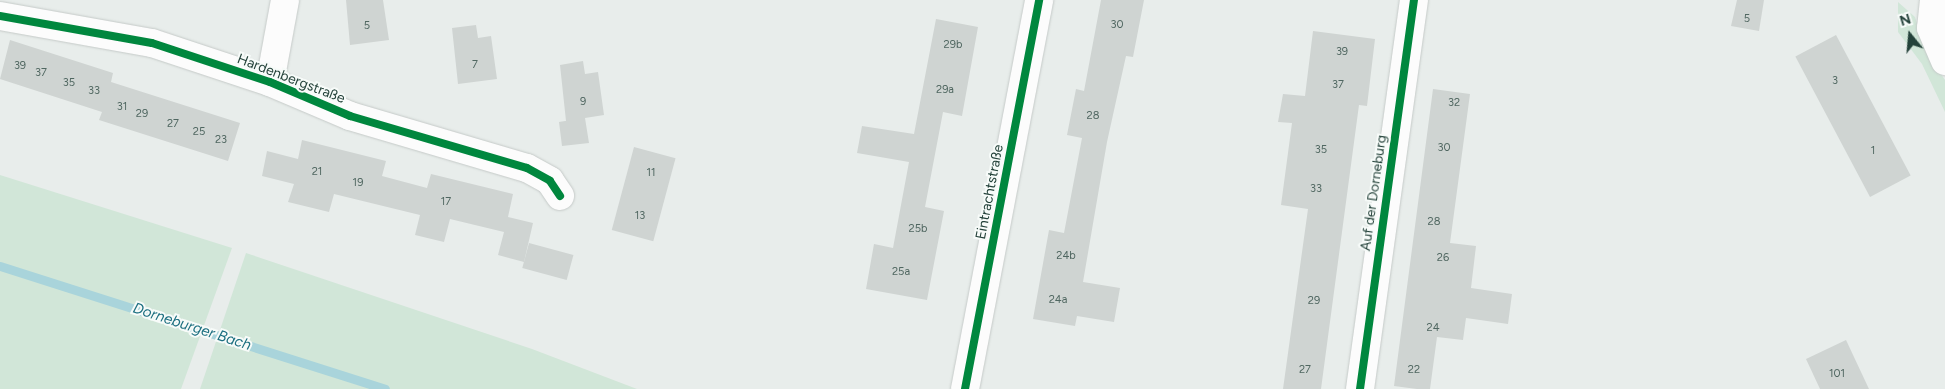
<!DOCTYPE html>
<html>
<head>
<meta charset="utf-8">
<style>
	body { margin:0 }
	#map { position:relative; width:1945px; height:389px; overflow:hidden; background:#e8edeb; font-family:Figtree,sans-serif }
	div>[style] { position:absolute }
	.green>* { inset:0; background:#d1e6d8 }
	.stream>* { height:9px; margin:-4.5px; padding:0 4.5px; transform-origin:4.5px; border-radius:4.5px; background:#a9d4db }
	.building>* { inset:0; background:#cfd4d2; transform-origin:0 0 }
	.roads { filter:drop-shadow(0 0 1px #c5cac8) drop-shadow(0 0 1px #c5cac8) }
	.minor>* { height:28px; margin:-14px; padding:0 14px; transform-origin:14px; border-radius:14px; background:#fcfcfc }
	.cycleway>* { height:8px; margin:-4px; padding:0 4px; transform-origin:4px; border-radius:4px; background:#00873e }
	span { translate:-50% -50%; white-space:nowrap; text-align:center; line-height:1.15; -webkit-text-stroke:4px #f7fbf9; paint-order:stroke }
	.number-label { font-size:11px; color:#506761 }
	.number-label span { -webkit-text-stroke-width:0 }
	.street-label { font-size:14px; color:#24423a }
	.water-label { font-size:15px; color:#1c6f80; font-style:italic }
	.north { position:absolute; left:1885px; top:10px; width:50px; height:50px; -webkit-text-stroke:4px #f7fbf9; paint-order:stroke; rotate:343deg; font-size:14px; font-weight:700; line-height:20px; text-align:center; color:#24423a }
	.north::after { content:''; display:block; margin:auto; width:18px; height:22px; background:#24423a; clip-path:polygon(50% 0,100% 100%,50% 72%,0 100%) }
</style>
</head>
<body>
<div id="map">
	<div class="green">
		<i style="clip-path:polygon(1898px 2px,1915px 17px,1926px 52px,1945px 80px,1945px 112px,1922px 64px,1898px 32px)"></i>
		<i style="clip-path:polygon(0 175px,232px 248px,181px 389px,0 389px)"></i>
		<i style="clip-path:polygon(246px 253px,532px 349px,637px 389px,200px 389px)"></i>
	</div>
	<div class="stream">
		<i style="left:0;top:266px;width:404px;rotate:17.7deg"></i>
	</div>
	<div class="building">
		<i style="clip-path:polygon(346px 0,383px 0,389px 40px,350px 45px)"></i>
		<i style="clip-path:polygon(1101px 0,1144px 0,1133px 57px,1126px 56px,1107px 142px,1083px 282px,1120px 288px,1114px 322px,1077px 316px,1075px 326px,1033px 319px,1049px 230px,1064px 233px,1082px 138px,1067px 135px,1076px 89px,1084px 91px)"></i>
		<i style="clip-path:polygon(1737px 0,1764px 0,1759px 31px,1731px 26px)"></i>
		<i style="clip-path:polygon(936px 19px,978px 27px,962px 116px,943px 112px,925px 207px,944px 211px,927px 300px,866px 289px,874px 244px,893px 248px,909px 162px,857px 153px,862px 126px,914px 134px)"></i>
		<i style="clip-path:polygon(476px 25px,478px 38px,491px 36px,497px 79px,458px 84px,452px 28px)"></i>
		<i style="clip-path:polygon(1313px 31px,1375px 39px,1367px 106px,1359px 105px,1321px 389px,1283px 389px,1308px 209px,1281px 205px,1292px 123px,1278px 122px,1283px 94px,1305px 96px)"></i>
		<i style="left:1836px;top:35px;width:159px;height:46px;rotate:62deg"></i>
		<i style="clip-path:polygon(10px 40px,113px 73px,111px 82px,240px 123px,228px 161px,99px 120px,102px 112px,0 79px)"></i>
		<i style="clip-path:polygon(583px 61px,585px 74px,598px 72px,604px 115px,585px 118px,589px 143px,562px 146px,559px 122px,571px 120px,566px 121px,560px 65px)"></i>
		<i style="clip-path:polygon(1433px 89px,1470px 94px,1450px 243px,1476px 246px,1471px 288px,1512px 294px,1508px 324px,1466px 318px,1463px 340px,1437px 337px,1430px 389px,1417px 389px,1394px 386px)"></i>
		<i style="clip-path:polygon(302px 140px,386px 161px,382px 176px,427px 188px,431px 174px,513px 194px,508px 217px,533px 223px,524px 262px,498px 255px,504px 232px,450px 219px,444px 242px,415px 235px,420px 215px,334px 194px,329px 212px,288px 202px,294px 184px,262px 176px,267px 151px,298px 159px)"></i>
		<i style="left:634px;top:147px;width:43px;height:86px;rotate:15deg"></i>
		<i style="left:529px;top:243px;width:46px;height:26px;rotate:15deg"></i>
		<i style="clip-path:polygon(1846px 340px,1869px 389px,1820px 389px,1806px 359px)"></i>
	</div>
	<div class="roads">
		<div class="minor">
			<i style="left:1934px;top:0;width:28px;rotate:96deg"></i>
			<i style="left:1931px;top:28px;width:36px;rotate:67deg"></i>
			<i style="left:0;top:16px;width:154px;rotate:10.1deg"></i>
			<i style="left:152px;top:43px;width:124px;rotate:18.3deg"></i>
			<i style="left:270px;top:82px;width:87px;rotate:23deg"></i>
			<i style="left:350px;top:116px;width:184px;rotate:16.4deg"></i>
			<i style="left:527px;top:168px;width:26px;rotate:29deg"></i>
			<i style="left:550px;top:181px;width:18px;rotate:56deg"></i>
			<i style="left:270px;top:82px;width:83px;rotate:-79.6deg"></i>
			<i style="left:965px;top:389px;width:396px;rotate:-79.2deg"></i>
			<i style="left:1360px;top:389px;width:393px;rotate:-82.1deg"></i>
		</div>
	</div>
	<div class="cycleway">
		<i style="left:0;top:16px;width:154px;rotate:10.1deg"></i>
		<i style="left:152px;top:43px;width:124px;rotate:18.3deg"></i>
		<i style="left:270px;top:82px;width:87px;rotate:23deg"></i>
		<i style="left:350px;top:116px;width:184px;rotate:16.4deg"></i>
		<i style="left:527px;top:168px;width:26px;rotate:29deg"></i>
		<i style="left:550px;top:181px;width:18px;rotate:56deg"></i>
		<i style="left:965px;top:389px;width:396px;rotate:-79.2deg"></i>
		<i style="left:1360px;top:389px;width:393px;rotate:-82.1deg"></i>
	</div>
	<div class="number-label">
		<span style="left:1747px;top:19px">5</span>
		<span style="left:1117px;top:25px">30</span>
		<span style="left:367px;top:26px">5</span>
		<span style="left:953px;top:45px">29b</span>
		<span style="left:1342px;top:52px">39</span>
		<span style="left:475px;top:65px">7</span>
		<span style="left:20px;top:66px">39</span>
		<span style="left:41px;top:73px">37</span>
		<span style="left:1835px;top:81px">3</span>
		<span style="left:69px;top:83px">35</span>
		<span style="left:1338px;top:85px">37</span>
		<span style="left:945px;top:90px">29a</span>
		<span style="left:94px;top:91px">33</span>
		<span style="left:583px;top:102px">9</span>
		<span style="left:1454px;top:103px">32</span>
		<span style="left:122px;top:107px">31</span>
		<span style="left:142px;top:114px">29</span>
		<span style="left:1093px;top:116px">28</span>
		<span style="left:173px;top:124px">27</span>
		<span style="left:199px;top:132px">25</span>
		<span style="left:221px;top:140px">23</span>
		<span style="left:1444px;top:148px">30</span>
		<span style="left:1321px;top:150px">35</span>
		<span style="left:1873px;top:151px">1</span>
		<span style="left:317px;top:172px">21</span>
		<span style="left:651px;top:173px">11</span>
		<span style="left:358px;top:183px">19</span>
		<span style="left:1316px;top:189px">33</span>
		<span style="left:446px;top:202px">17</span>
		<span style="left:640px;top:216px">13</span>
		<span style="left:1434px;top:222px">28</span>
		<span style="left:918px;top:229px">25b</span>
		<span style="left:1066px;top:256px">24b</span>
		<span style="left:1443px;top:258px">26</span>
		<span style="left:901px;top:272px">25a</span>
		<span style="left:1058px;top:300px">24a</span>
		<span style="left:1314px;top:301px">29</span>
		<span style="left:1433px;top:328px">24</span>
		<span style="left:1305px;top:370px">27</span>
		<span style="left:1414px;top:370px">22</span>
		<span style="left:1837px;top:374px">101</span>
	</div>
	<div class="street-label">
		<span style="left:291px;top:79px;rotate:21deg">Hardenbergstraße</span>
		<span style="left:990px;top:192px;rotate:-79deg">Eintrachtstraße</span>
		<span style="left:1374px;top:193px;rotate:-82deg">Auf der Dorneburg</span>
	</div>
	<div class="water-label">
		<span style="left:192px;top:327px;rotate:18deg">Dorneburger Bach</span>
	</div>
	<div class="north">N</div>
</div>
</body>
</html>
